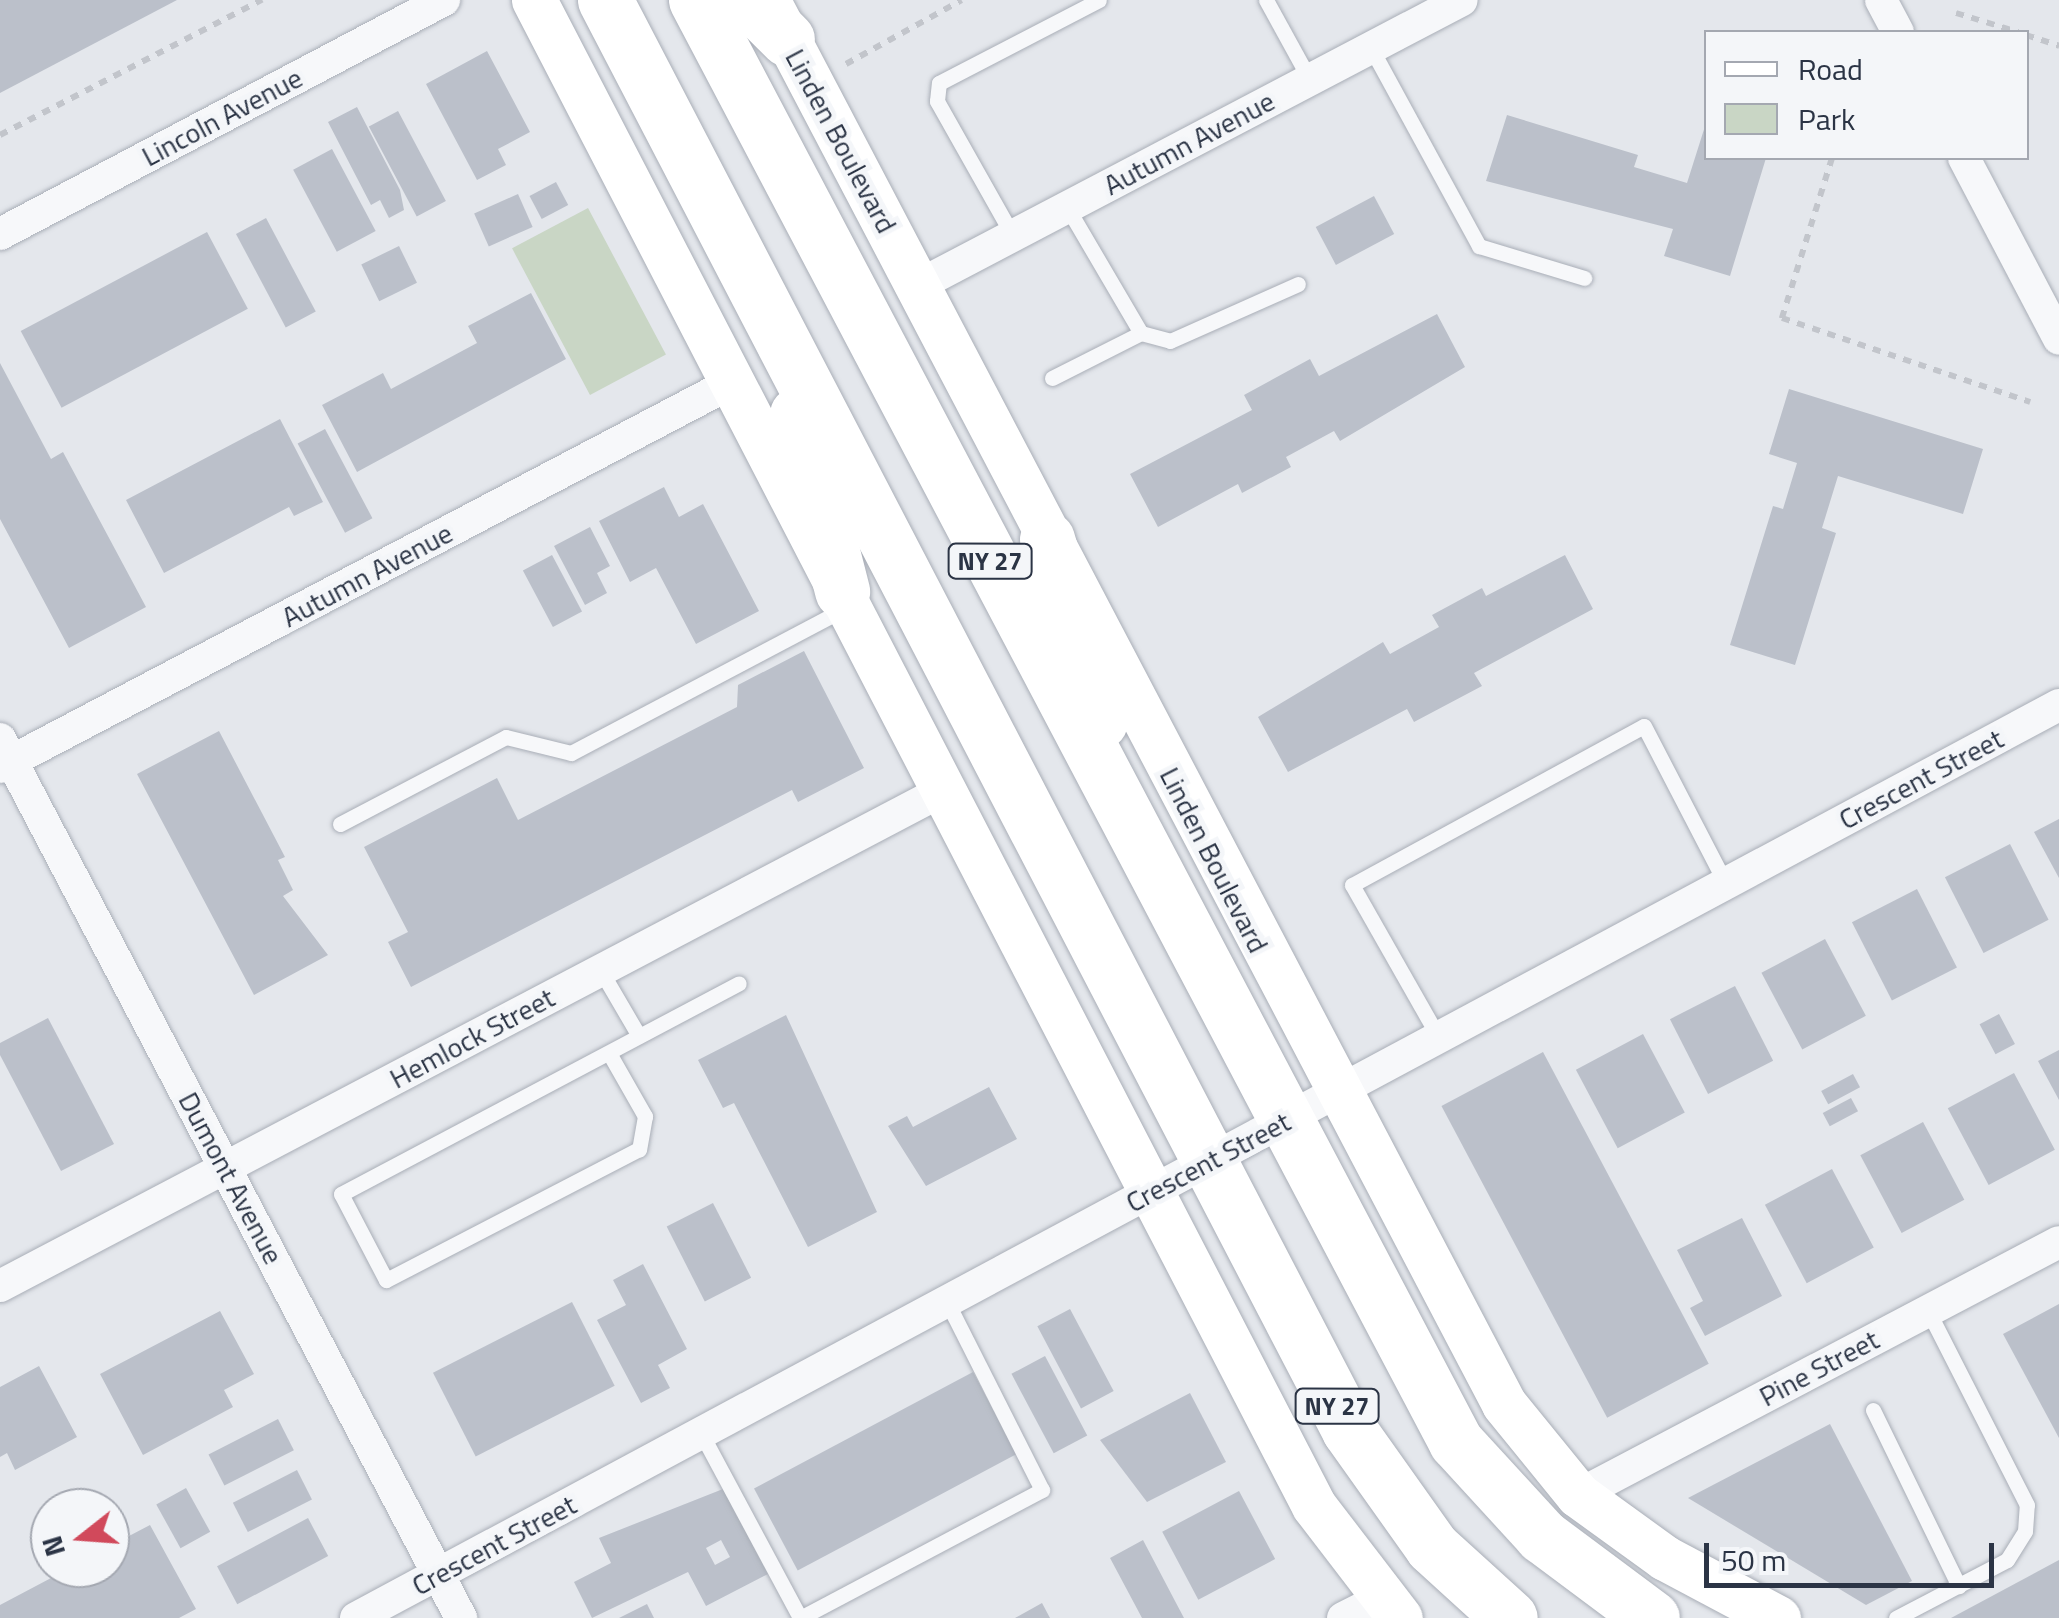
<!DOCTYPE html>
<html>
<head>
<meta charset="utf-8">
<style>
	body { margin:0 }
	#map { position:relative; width:2059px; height:1618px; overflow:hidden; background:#e4e7ec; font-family:"Titillium Web",sans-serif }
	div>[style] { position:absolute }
	.green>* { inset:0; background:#c9d6c5; transform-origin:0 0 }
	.building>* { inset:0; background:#bbc0ca; transform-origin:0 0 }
	.path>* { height:6px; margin-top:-3px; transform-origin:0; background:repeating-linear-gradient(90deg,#c2c5cb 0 8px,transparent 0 16px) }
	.roads { filter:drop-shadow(0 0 2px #a9aeb7) drop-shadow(0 0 2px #a9aeb7) }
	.lane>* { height:15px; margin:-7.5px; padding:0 7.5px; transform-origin:7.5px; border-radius:7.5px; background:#f7f8fa }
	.street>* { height:32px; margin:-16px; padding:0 16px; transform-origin:16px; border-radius:16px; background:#f7f8fa }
	.secondary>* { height:45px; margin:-22.5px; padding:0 22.5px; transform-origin:22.5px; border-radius:22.5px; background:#fff }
	.highway>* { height:55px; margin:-27.5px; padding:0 27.5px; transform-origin:27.5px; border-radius:27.5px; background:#fff }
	span { translate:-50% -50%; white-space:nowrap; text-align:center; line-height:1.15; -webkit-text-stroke:10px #f4f6f9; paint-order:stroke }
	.shield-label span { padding:2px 8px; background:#f4f6f9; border:2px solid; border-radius:8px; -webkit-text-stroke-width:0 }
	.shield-label { font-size:25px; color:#2b3445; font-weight:700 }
	.street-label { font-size:28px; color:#2b3445 }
	.legend { position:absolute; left:1704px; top:30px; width:325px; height:130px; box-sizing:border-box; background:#f4f6f9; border:2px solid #a4a8b1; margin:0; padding:12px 18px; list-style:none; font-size:30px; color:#2b3445 }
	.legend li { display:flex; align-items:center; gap:20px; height:50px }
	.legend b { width:50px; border:2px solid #a4a8b1 }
	.north { position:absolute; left:30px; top:1488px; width:100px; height:100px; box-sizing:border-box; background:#f4f6f9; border:2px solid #a4a8b1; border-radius:50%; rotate:253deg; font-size:28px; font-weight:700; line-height:40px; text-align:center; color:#2b3445 }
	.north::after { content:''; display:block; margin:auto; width:35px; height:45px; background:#d1495b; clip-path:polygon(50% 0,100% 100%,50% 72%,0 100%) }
	.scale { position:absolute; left:1704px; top:1543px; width:290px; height:45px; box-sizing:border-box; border:5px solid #2b3445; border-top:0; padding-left:12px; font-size:30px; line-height:35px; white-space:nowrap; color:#2b3445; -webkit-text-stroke:8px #f4f6f9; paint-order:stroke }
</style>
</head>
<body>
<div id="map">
	<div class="green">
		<i style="left:588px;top:208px;width:166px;height:86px;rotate:62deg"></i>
	</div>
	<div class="building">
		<i style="clip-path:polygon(0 0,177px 0,0 93px)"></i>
		<i style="clip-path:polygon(487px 51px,530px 132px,498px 149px,506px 165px,477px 180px,426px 84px)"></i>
		<i style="clip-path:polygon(357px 107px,400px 190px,404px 210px,389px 218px,380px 200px,371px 205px,328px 122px)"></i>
		<i style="left:398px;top:111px;width:102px;height:33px;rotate:62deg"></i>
		<i style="clip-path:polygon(1507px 115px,1638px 155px,1634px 167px,1687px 183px,1706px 123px,1706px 158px,1766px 158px,1730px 276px,1664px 256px,1673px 229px,1486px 181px)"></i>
		<i style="left:332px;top:149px;width:93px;height:44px;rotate:62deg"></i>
		<i style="left:556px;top:182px;width:26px;height:30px;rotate:62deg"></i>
		<i style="left:518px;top:194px;width:36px;height:48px;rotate:66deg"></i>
		<i style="left:1374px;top:196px;width:43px;height:66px;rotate:62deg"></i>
		<i style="left:266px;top:218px;width:106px;height:34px;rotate:62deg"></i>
		<i style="left:207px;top:232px;width:87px;height:211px;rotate:62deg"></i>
		<i style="left:399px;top:246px;width:41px;height:42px;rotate:64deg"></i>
		<i style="clip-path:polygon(531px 293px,566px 359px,357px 472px,322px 405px,383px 373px,391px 389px,421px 373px,477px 343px,468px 326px)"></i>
		<i style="clip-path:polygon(1437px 314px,1465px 367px,1340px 441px,1334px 431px,1286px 457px,1291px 467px,1242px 493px,1238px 484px,1158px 527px,1130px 474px,1252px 410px,1244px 395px,1310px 359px,1319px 376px)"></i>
		<i style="clip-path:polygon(0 363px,51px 459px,63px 452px,146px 607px,69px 648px,0 519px)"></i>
		<i style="clip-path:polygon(1789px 389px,1983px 449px,1963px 514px,1838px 476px,1822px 528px,1836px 533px,1795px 665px,1730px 645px,1773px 506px,1783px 509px,1797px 463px,1769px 454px)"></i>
		<i style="clip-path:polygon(280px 419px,323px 502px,294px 516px,289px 507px,164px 573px,126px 500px)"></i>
		<i style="left:325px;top:429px;width:101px;height:31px;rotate:62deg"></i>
		<i style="clip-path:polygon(664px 487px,679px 517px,703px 504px,759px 611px,696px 644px,656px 568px,630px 582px,599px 521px)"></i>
		<i style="clip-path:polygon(590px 527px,610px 566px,597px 573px,607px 593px,585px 605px,554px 546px)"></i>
		<i style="left:552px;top:555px;width:64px;height:33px;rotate:62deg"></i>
		<i style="clip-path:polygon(1565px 555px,1593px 609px,1474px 673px,1482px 686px,1414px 722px,1407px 709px,1288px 772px,1258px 717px,1383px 642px,1390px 654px,1439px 627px,1432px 615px,1482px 588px,1486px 596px)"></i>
		<i style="clip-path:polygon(804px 651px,864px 768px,798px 802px,792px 790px,411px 987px,388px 942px,408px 932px,364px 847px,497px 778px,518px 820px,737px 707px,738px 685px)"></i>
		<i style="clip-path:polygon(219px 731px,285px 857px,278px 860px,293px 890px,283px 896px,328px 955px,254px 995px,137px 774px)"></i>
		<i style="clip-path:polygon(2059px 819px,2059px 878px,2034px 832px)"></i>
		<i style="left:2010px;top:844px;width:85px;height:73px;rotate:63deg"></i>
		<i style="left:1917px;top:889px;width:88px;height:73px;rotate:63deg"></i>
		<i style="left:1825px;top:939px;width:87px;height:72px;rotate:62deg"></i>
		<i style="left:1735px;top:986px;width:84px;height:73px;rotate:63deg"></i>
		<i style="left:1999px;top:1014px;width:34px;height:22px;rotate:62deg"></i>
		<i style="clip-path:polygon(786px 1015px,877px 1212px,808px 1247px,734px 1103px,723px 1108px,698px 1060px)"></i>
		<i style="clip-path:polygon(48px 1018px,114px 1144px,61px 1171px,0 1055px,0 1043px)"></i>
		<i style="left:1643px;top:1034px;width:89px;height:76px;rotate:62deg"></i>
		<i style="clip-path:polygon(2059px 1050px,2059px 1100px,2038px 1061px)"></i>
		<i style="left:1543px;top:1052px;width:353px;height:115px;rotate:62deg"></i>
		<i style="left:2014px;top:1073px;width:87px;height:75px;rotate:62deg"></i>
		<i style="left:1853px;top:1074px;width:15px;height:36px;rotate:62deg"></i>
		<i style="clip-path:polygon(989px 1087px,1017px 1139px,926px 1186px,888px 1126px,907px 1116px,913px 1127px)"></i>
		<i style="left:1851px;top:1098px;width:15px;height:32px;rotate:62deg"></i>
		<i style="left:1923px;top:1122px;width:88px;height:71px;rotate:62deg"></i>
		<i style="left:1832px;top:1169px;width:89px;height:76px;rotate:62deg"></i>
		<i style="left:713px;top:1203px;width:84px;height:52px;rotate:63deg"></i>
		<i style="clip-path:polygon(1742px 1218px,1782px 1296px,1705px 1336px,1690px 1308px,1703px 1301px,1677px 1250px)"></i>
		<i style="clip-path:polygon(643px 1264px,687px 1349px,658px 1365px,670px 1388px,641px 1403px,597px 1320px,626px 1305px,613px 1280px)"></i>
		<i style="left:572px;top:1302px;width:94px;height:156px;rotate:63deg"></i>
		<i style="clip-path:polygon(2059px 1304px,2059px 1438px,2003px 1334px)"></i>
		<i style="left:1070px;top:1309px;width:93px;height:37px;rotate:62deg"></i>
		<i style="clip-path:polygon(220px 1311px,254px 1374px,224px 1390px,233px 1407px,143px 1455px,100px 1374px)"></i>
		<i style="left:1045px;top:1356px;width:90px;height:38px;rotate:62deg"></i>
		<i style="clip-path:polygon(39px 1366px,77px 1437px,15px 1470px,7px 1453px,0 1457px,0 1387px)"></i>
		<i style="left:973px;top:1372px;width:93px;height:248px;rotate:62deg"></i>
		<i style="clip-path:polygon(1190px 1393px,1226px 1462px,1147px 1502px,1100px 1440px)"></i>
		<i style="left:278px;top:1419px;width:35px;height:78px;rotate:63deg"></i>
		<i style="clip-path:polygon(1830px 1424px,1912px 1581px,1866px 1605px,1688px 1498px)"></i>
		<i style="left:297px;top:1470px;width:33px;height:72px;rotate:63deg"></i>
		<i style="left:186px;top:1488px;width:50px;height:34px;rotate:61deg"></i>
		<i style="clip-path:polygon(evenodd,723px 1489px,768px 1574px,706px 1606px,688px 1572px,592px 1618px,574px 1582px,611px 1563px,599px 1538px,723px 1489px,721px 1540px,730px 1557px,715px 1565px,706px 1548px,721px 1540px)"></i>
		<i style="left:1239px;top:1491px;width:77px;height:87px;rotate:62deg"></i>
		<i style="left:308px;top:1518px;width:43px;height:103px;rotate:62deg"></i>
		<i style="clip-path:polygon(150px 1525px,196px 1609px,179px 1618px,0 1618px,0 1605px,70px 1568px,110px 1568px,110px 1546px)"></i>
		<i style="clip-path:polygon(1143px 1540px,1175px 1601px,1184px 1618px,1142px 1618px,1110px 1558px)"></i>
		<i style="clip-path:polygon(2059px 1560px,2059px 1618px,1951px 1618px)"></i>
		<i style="clip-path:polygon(1042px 1603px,1050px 1618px,1015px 1618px)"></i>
		<i style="clip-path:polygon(647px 1604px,654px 1618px,619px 1618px)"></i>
	</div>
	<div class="path">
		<i style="left:1956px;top:13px;width:65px;rotate:17deg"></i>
		<i style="left:2026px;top:35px;width:35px;rotate:18deg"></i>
		<i style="left:846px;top:64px;width:132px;rotate:-28.9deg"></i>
		<i style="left:0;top:135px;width:295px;rotate:-27.3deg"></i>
		<i style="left:1832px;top:158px;width:168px;rotate:107.4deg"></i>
		<i style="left:1782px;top:318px;width:262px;rotate:18.7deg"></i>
	</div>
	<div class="roads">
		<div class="lane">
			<i style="left:1266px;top:0;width:91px;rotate:61.2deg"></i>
			<i style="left:1371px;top:48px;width:226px;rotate:61.4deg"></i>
			<i style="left:1479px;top:246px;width:110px;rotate:16.9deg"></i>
			<i style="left:1067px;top:207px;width:146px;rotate:59.6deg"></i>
			<i style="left:1141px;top:333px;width:30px;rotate:15deg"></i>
			<i style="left:1170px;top:341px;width:140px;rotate:-24deg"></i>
			<i style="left:1013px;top:236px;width:155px;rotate:-119.4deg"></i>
			<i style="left:937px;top:101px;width:18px;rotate:-84deg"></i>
			<i style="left:939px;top:83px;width:180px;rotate:-27.4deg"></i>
			<i style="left:1052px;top:378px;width:100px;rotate:-26.8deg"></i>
			<i style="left:340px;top:824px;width:187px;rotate:-27.7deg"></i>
			<i style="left:506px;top:737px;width:67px;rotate:13.8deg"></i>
			<i style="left:571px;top:753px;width:311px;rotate:-27.8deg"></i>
			<i style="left:601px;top:971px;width:75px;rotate:59.7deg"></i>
			<i style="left:1439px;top:1038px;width:176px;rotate:-119.6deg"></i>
			<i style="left:1352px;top:885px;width:332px;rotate:-28.6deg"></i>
			<i style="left:1644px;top:726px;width:178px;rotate:62.6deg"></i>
			<i style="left:609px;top:1053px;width:73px;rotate:60.3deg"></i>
			<i style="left:645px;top:1116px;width:34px;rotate:100deg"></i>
			<i style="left:639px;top:1149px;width:285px;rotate:152.6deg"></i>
			<i style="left:386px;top:1280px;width:97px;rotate:-117.6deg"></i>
			<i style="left:341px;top:1194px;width:450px;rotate:-27.9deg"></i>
			<i style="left:1873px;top:1410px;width:196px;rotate:64deg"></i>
			<i style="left:701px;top:1433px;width:210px;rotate:61.8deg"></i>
			<i style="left:800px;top:1618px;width:274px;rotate:-27.9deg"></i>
			<i style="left:1042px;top:1490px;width:211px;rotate:-116.8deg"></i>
			<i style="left:1896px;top:1618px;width:125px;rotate:-27.6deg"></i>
			<i style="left:2007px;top:1560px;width:34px;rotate:-58deg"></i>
			<i style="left:2025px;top:1531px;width:26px;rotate:-86deg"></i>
			<i style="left:2027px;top:1505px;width:218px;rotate:-117deg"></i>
		</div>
		<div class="street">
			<i style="left:1881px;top:0;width:36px;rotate:62deg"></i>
			<i style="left:1964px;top:158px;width:204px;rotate:62.3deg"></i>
			<i style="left:0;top:234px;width:502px;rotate:-27.79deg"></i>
			<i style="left:917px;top:286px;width:615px;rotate:-27.69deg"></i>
			<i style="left:0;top:739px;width:993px;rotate:62.32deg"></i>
			<i style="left:0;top:767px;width:828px;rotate:-27.71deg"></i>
			<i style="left:0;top:1286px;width:1066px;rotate:-27.72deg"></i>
			<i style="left:1578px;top:1495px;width:543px;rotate:-27.74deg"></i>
			<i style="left:356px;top:1618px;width:1932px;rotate:-28.2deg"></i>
			<i style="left:1343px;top:1618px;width:40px;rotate:-26.6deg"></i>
		</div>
		<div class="secondary">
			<i style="left:534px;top:0;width:1696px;rotate:62.62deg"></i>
			<i style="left:1314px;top:1506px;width:141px;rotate:52.5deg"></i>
			<i style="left:772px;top:9px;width:1575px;rotate:62.31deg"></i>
			<i style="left:1504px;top:1404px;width:117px;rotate:50.9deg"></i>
			<i style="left:1578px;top:1495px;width:107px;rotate:35.9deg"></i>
			<i style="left:1665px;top:1558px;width:128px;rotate:28deg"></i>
		</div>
		<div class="highway">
			<i style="left:605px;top:0;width:1612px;rotate:62.51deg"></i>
			<i style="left:1349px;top:1430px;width:143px;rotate:54.6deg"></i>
			<i style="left:1432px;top:1547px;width:105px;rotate:42.3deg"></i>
			<i style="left:696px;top:0;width:1630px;rotate:62.21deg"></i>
			<i style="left:1456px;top:1442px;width:127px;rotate:47.5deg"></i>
			<i style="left:1542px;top:1536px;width:137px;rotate:36.7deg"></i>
			<i style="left:748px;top:0;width:55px;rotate:45deg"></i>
			<i style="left:797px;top:414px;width:183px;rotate:75.7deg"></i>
			<i style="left:1047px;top:539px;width:190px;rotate:73.8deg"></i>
		</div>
	</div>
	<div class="shield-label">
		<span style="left:990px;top:561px">NY 27</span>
		<span style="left:1337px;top:1406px">NY 27</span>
	</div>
	<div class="street-label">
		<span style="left:222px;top:117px;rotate:-28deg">Lincoln Avenue</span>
		<span style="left:841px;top:141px;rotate:62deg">Linden Boulevard</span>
		<span style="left:1189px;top:143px;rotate:-28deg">Autumn Avenue</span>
		<span style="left:367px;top:575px;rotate:-28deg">Autumn Avenue</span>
		<span style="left:1921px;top:779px;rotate:-28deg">Crescent Street</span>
		<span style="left:1214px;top:860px;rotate:63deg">Linden Boulevard</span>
		<span style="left:472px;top:1038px;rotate:-28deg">Hemlock Street</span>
		<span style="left:1208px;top:1162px;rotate:-28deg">Crescent Street</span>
		<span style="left:231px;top:1178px;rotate:62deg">Dumont Avenue</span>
		<span style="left:1819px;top:1368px;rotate:-28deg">Pine Street</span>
		<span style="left:494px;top:1545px;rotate:-28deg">Crescent Street</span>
	</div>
	<ul class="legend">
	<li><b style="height:12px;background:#fff"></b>Road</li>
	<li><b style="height:28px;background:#c9d6c5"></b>Park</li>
	</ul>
	<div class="north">N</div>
	<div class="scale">50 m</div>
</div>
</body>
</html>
